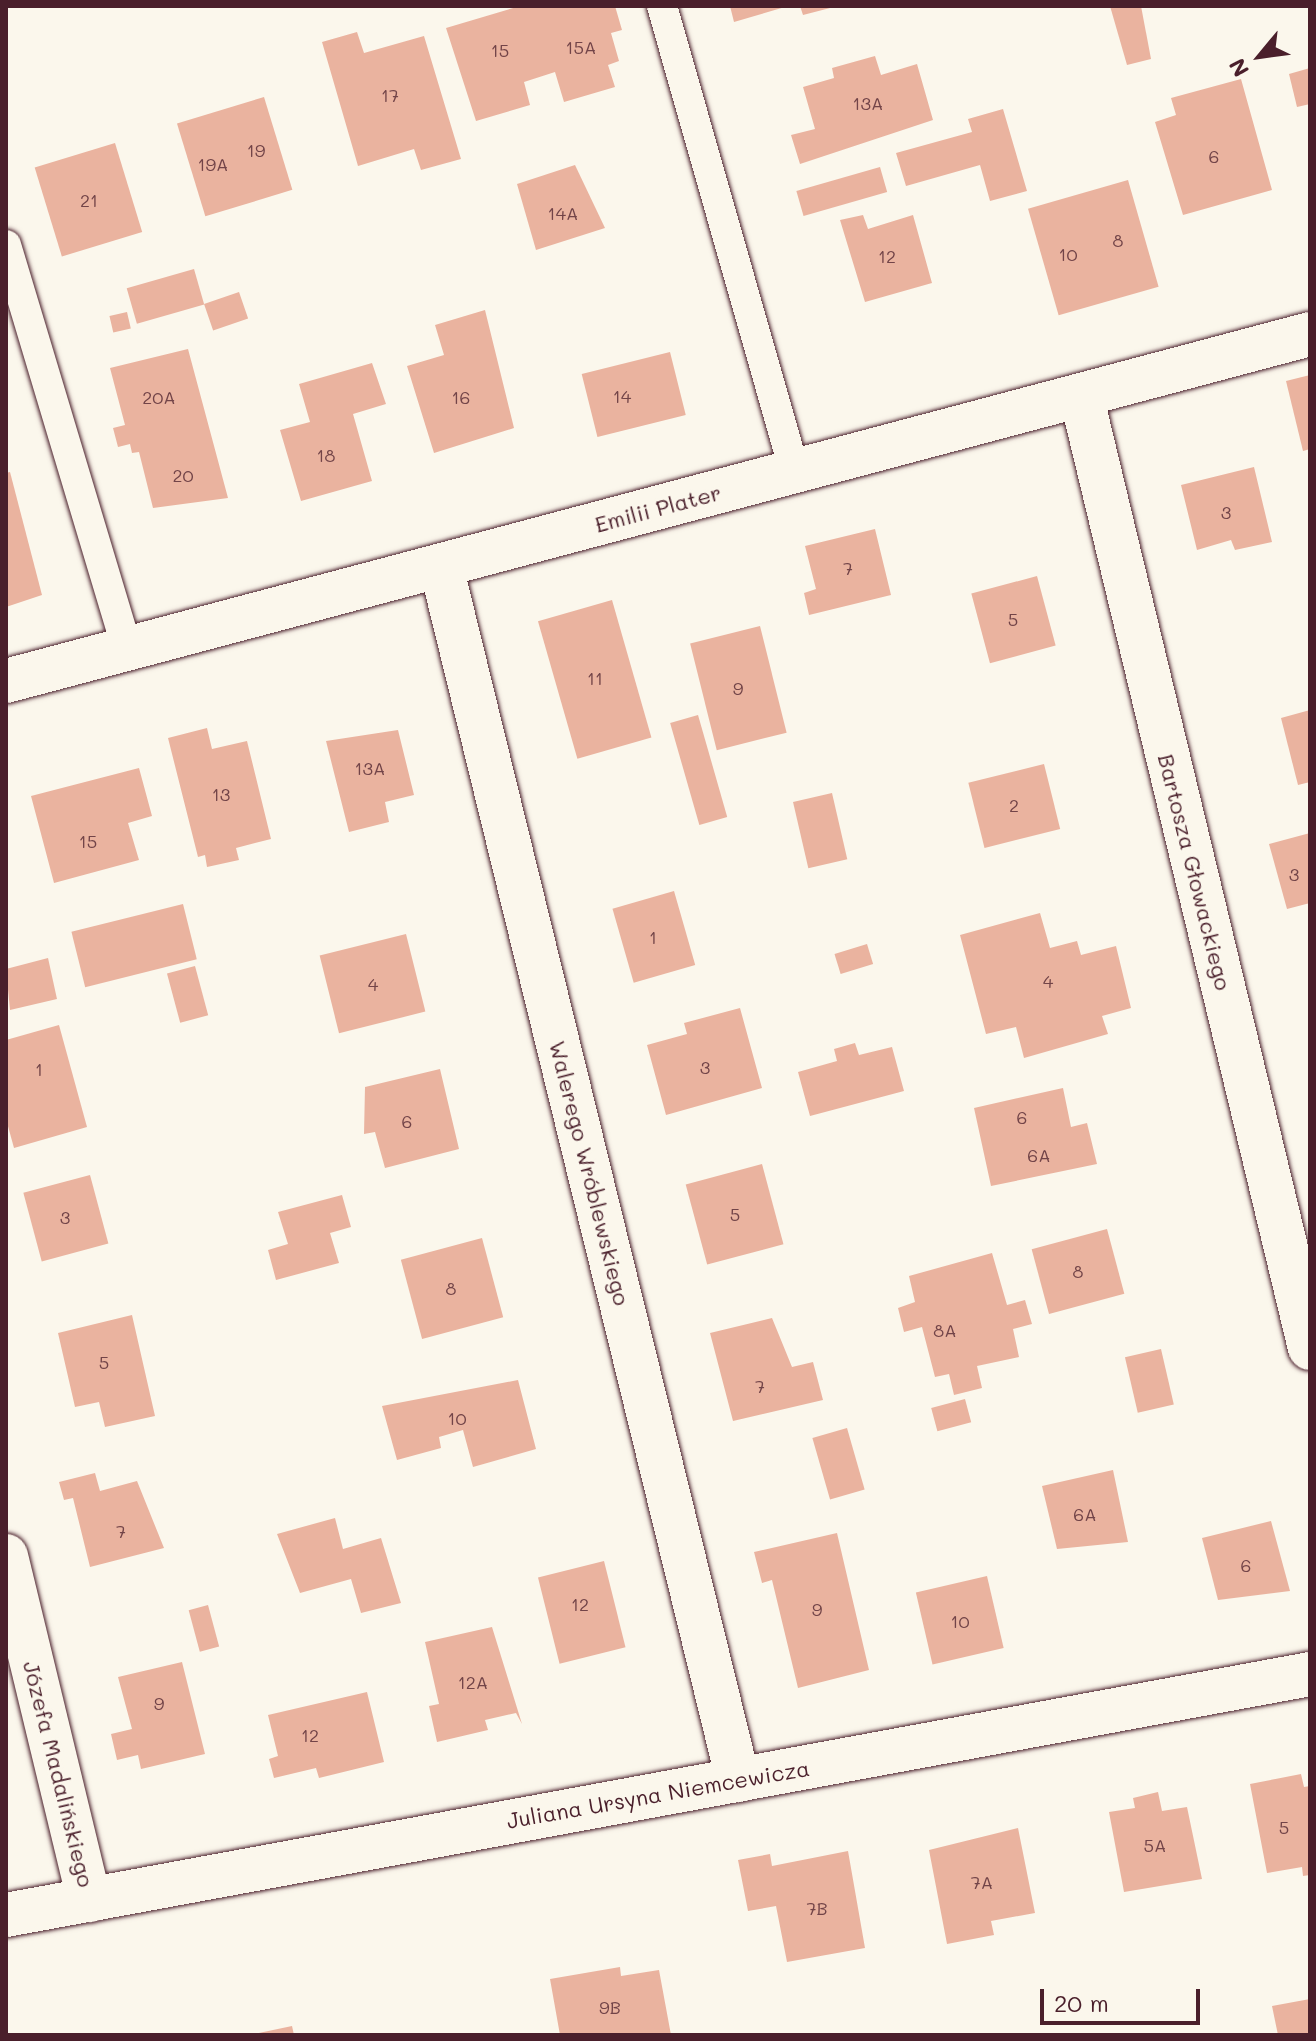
<!DOCTYPE html>
<html>
<head>
<meta charset="utf-8">
<style>
	body { margin:0 }
	#map { position:relative; width:1316px; height:2041px; overflow:hidden; background:#fbf7ec; font-family:Mali,sans-serif }
	div>[style] { position:absolute }
	.building>* { inset:0; background:#eab39f; transform-origin:0 0 }
	.roads { filter:drop-shadow(0 0 2px #4a1f2b) drop-shadow(0 0 2px #4a1f2b) }
	.lane>* { height:30px; margin:-15px; padding:0 15px; transform-origin:15px; border-radius:15px; background:#fbf7ec }
	.street>* { height:44px; margin:-22px; padding:0 22px; transform-origin:22px; border-radius:22px; background:#fbf7ec }
	span { translate:-50% -50%; white-space:nowrap; text-align:center; line-height:1.15; -webkit-text-stroke:6px #fbf7ec; paint-order:stroke }
	.number-label { font-size:18px; color:#724448 }
	.number-label span { -webkit-text-stroke-width:0 }
	.street-label { font-size:22px; color:#4a1f2b }
	.frame { position:absolute; inset:0; border:8px solid #4a1f2b; pointer-events:none }
	.north { position:absolute; left:1220px; top:16px; width:80px; height:80px; -webkit-text-stroke:6px #fbf7ec; paint-order:stroke; rotate:241deg; font-size:22px; font-weight:700; line-height:32px; text-align:center; color:#4a1f2b }
	.north::after { content:''; display:block; margin:auto; width:28px; height:36px; background:#4a1f2b; clip-path:polygon(50% 0,100% 100%,50% 72%,0 100%) }
	.scale { position:absolute; left:1040px; top:1989px; width:160px; height:36px; box-sizing:border-box; border:4px solid #4a1f2b; border-top:0; padding-left:10px; font-size:24px; line-height:28px; white-space:nowrap; color:#4a1f2b; -webkit-text-stroke:6px #fbf7ec; paint-order:stroke }
</style>
</head>
<body>
<div id="map">
	<div class="building">
		<i style="clip-path:polygon(520px 6px,615px 6px,622px 30px,611px 33px,619px 61px,608px 65px,615px 87px,564px 102px,555px 72px,524px 82px,530px 105px,476px 121px,446px 28px)"></i>
		<i style="clip-path:polygon(730px 6px,784px 6px,785px 7px,734px 22px)"></i>
		<i style="clip-path:polygon(800px 6px,834px 6px,834px 7px,803px 15px)"></i>
		<i style="clip-path:polygon(1110px 6px,1141px 6px,1151px 59px,1127px 65px)"></i>
		<i style="clip-path:polygon(357px 32px,364px 53px,424px 36px,461px 159px,421px 170px,414px 149px,358px 166px,322px 42px)"></i>
		<i style="clip-path:polygon(875px 56px,881px 75px,917px 64px,933px 120px,800px 164px,791px 135px,815px 129px,803px 87px,834px 78px,832px 68px)"></i>
		<i style="clip-path:polygon(1310px 68px,1310px 104px,1297px 107px,1289px 74px)"></i>
		<i style="clip-path:polygon(1241px 79px,1272px 190px,1183px 215px,1155px 122px,1176px 115px,1171px 98px)"></i>
		<i style="left:264px;top:97px;width:97px;height:91px;rotate:73deg"></i>
		<i style="clip-path:polygon(1003px 109px,1027px 191px,990px 201px,980px 165px,906px 186px,896px 153px,972px 132px,968px 119px)"></i>
		<i style="left:115px;top:143px;width:93px;height:84px;rotate:73deg"></i>
		<i style="clip-path:polygon(575px 165px,605px 228px,536px 250px,517px 184px)"></i>
		<i style="left:880px;top:167px;width:26px;height:87px;rotate:74deg"></i>
		<i style="left:1128px;top:180px;width:111px;height:104px;rotate:74deg"></i>
		<i style="clip-path:polygon(863px 215px,868px 229px,913px 215px,932px 283px,865px 302px,840px 220px)"></i>
		<i style="left:194px;top:269px;width:37px;height:70px;rotate:74deg"></i>
		<i style="left:239px;top:292px;width:28px;height:37px;rotate:71deg"></i>
		<i style="clip-path:polygon(485px 310px,514px 428px,434px 453px,407px 366px,444px 355px,435px 325px)"></i>
		<i style="left:127px;top:312px;width:17px;height:18px;rotate:77deg"></i>
		<i style="clip-path:polygon(188px 349px,228px 498px,153px 508px,139px 452px,132px 453px,130px 444px,118px 447px,113px 428px,125px 425px,110px 368px)"></i>
		<i style="left:670px;top:352px;width:65px;height:91px;rotate:76deg"></i>
		<i style="clip-path:polygon(372px 363px,386px 404px,353px 414px,372px 481px,301px 501px,280px 430px,310px 422px,299px 384px)"></i>
		<i style="clip-path:polygon(1310px 375px,1310px 449px,1303px 451px,1286px 381px)"></i>
		<i style="clip-path:polygon(1254px 467px,1272px 542px,1235px 550px,1231px 540px,1197px 550px,1181px 485px)"></i>
		<i style="clip-path:polygon(10px 472px,42px 595px,6px 607px,6px 473px)"></i>
		<i style="clip-path:polygon(875px 529px,891px 595px,809px 615px,804px 593px,816px 589px,805px 546px)"></i>
		<i style="left:1037px;top:576px;width:72px;height:68px;rotate:75deg"></i>
		<i style="left:612px;top:600px;width:143px;height:77px;rotate:74deg"></i>
		<i style="left:760px;top:626px;width:110px;height:72px;rotate:76deg"></i>
		<i style="clip-path:polygon(1310px 710px,1310px 782px,1298px 785px,1281px 718px)"></i>
		<i style="left:698px;top:715px;width:106px;height:29px;rotate:74deg"></i>
		<i style="clip-path:polygon(207px 728px,212px 749px,247px 741px,271px 839px,236px 848px,239px 860px,207px 867px,205px 855px,198px 857px,168px 738px)"></i>
		<i style="clip-path:polygon(398px 730px,414px 795px,385px 802px,389px 822px,349px 832px,326px 741px)"></i>
		<i style="left:1044px;top:764px;width:67px;height:78px;rotate:76deg"></i>
		<i style="clip-path:polygon(139px 768px,152px 816px,128px 823px,139px 860px,54px 883px,31px 796px)"></i>
		<i style="left:832px;top:793px;width:68px;height:40px;rotate:77deg"></i>
		<i style="clip-path:polygon(1310px 833px,1310px 903px,1287px 909px,1269px 844px)"></i>
		<i style="left:674px;top:891px;width:77px;height:64px;rotate:74deg"></i>
		<i style="left:183px;top:904px;width:57px;height:115px;rotate:76deg"></i>
		<i style="clip-path:polygon(1040px 913px,1050px 948px,1077px 941px,1081px 955px,1116px 946px,1131px 1008px,1102px 1016px,1108px 1034px,1024px 1058px,1016px 1027px,986px 1034px,960px 935px)"></i>
		<i style="left:406px;top:934px;width:80px;height:89px;rotate:76deg"></i>
		<i style="left:867px;top:944px;width:21px;height:34px;rotate:73deg"></i>
		<i style="clip-path:polygon(48px 958px,57px 999px,10px 1010px,6px 969px)"></i>
		<i style="left:195px;top:966px;width:51px;height:29px;rotate:75deg"></i>
		<i style="clip-path:polygon(740px 1008px,762px 1088px,666px 1115px,647px 1045px,687px 1034px,684px 1023px)"></i>
		<i style="clip-path:polygon(59px 1025px,87px 1127px,14px 1148px,6px 1119px,6px 1040px)"></i>
		<i style="clip-path:polygon(855px 1043px,859px 1055px,892px 1047px,904px 1091px,810px 1116px,798px 1072px,837px 1061px,834px 1049px)"></i>
		<i style="clip-path:polygon(440px 1069px,459px 1149px,385px 1168px,375px 1132px,364px 1134px,365px 1087px)"></i>
		<i style="clip-path:polygon(1063px 1088px,1071px 1127px,1087px 1123px,1097px 1164px,991px 1186px,974px 1108px)"></i>
		<i style="left:762px;top:1164px;width:83px;height:79px;rotate:75deg"></i>
		<i style="left:90px;top:1175px;width:71px;height:69px;rotate:75deg"></i>
		<i style="clip-path:polygon(342px 1195px,351px 1227px,330px 1233px,339px 1263px,276px 1280px,268px 1250px,288px 1244px,278px 1212px)"></i>
		<i style="left:1107px;top:1229px;width:67px;height:78px;rotate:75deg"></i>
		<i style="left:482px;top:1238px;width:82px;height:84px;rotate:75deg"></i>
		<i style="clip-path:polygon(992px 1253px,1007px 1305px,1025px 1300px,1032px 1324px,1013px 1329px,1019px 1357px,977px 1366px,982px 1388px,954px 1395px,949px 1374px,935px 1377px,922px 1327px,904px 1332px,898px 1308px,915px 1302px,909px 1276px)"></i>
		<i style="clip-path:polygon(132px 1315px,155px 1416px,105px 1427px,99px 1402px,75px 1407px,58px 1333px)"></i>
		<i style="clip-path:polygon(772px 1318px,792px 1367px,813px 1362px,823px 1400px,733px 1421px,710px 1333px)"></i>
		<i style="left:1161px;top:1349px;width:57px;height:37px;rotate:77deg"></i>
		<i style="clip-path:polygon(518px 1380px,536px 1449px,473px 1467px,463px 1430px,439px 1437px,441px 1448px,397px 1460px,382px 1406px)"></i>
		<i style="left:965px;top:1399px;width:24px;height:35px;rotate:75deg"></i>
		<i style="left:847px;top:1428px;width:64px;height:36px;rotate:74deg"></i>
		<i style="clip-path:polygon(1113px 1470px,1128px 1542px,1057px 1549px,1042px 1486px)"></i>
		<i style="clip-path:polygon(95px 1473px,100px 1491px,137px 1481px,164px 1548px,90px 1567px,73px 1498px,64px 1500px,59px 1482px)"></i>
		<i style="clip-path:polygon(335px 1518px,343px 1549px,381px 1538px,401px 1603px,361px 1613px,351px 1579px,300px 1593px,277px 1534px)"></i>
		<i style="clip-path:polygon(1271px 1521px,1290px 1591px,1218px 1600px,1202px 1538px)"></i>
		<i style="clip-path:polygon(837px 1533px,869px 1670px,798px 1688px,772px 1580px,762px 1583px,754px 1552px)"></i>
		<i style="left:604px;top:1561px;width:89px;height:68px;rotate:76deg"></i>
		<i style="left:987px;top:1576px;width:74px;height:73px;rotate:77deg"></i>
		<i style="left:208px;top:1605px;width:43px;height:20px;rotate:75deg"></i>
		<i style="clip-path:polygon(492px 1627px,522px 1724px,516px 1713px,485px 1720px,488px 1730px,437px 1742px,429px 1706px,439px 1704px,425px 1642px)"></i>
		<i style="clip-path:polygon(182px 1662px,205px 1754px,141px 1769px,138px 1755px,117px 1760px,111px 1734px,132px 1729px,118px 1677px)"></i>
		<i style="clip-path:polygon(367px 1692px,384px 1762px,319px 1778px,316px 1768px,274px 1778px,269px 1759px,278px 1756px,268px 1715px)"></i>
		<i style="clip-path:polygon(1301px 1774px,1304px 1787px,1310px 1786px,1310px 1875px,1303px 1876px,1302px 1867px,1267px 1873px,1250px 1784px)"></i>
		<i style="clip-path:polygon(1158px 1792px,1162px 1811px,1187px 1807px,1202px 1879px,1124px 1892px,1109px 1812px,1135px 1808px,1133px 1798px)"></i>
		<i style="clip-path:polygon(1018px 1828px,1035px 1913px,991px 1921px,994px 1935px,947px 1944px,929px 1850px)"></i>
		<i style="clip-path:polygon(848px 1851px,865px 1948px,787px 1962px,776px 1906px,748px 1911px,738px 1860px,770px 1854px,772px 1866px)"></i>
		<i style="clip-path:polygon(620px 1967px,621px 1976px,659px 1970px,671px 2035px,560px 2035px,550px 1979px)"></i>
		<i style="clip-path:polygon(1310px 1999px,1310px 2035px,1278px 2035px,1272px 2006px)"></i>
		<i style="clip-path:polygon(292px 2026px,294px 2035px,254px 2035px,254px 2034px)"></i>
	</div>
	<div class="roads">
		<div class="lane">
			<i style="left:662px;top:6px;width:485px;rotate:74.1deg"></i>
			<i style="left:6px;top:245px;width:422px;rotate:73.3deg"></i>
		</div>
		<div class="street">
			<i style="left:1081px;top:395px;width:980px;rotate:76.49deg"></i>
			<i style="left:441px;top:566px;width:1250px;rotate:76.25deg"></i>
			<i style="left:6px;top:681px;width:1349px;rotate:-14.9deg"></i>
			<i style="left:6px;top:1556px;width:354px;rotate:76.4deg"></i>
			<i style="left:6px;top:1915px;width:1326px;rotate:-10.47deg"></i>
		</div>
	</div>
	<div class="number-label">
		<span style="left:581px;top:47px">15A</span>
		<span style="left:500px;top:50px">15</span>
		<span style="left:390px;top:95px">17</span>
		<span style="left:868px;top:103px">13A</span>
		<span style="left:256px;top:150px">19</span>
		<span style="left:1214px;top:156px">6</span>
		<span style="left:213px;top:164px">19A</span>
		<span style="left:89px;top:200px">21</span>
		<span style="left:563px;top:213px">14A</span>
		<span style="left:1118px;top:240px">8</span>
		<span style="left:1068px;top:254px">10</span>
		<span style="left:887px;top:256px">12</span>
		<span style="left:622px;top:396px">14</span>
		<span style="left:159px;top:397px">20A</span>
		<span style="left:461px;top:397px">16</span>
		<span style="left:326px;top:455px">18</span>
		<span style="left:183px;top:475px">20</span>
		<span style="left:1226px;top:512px">3</span>
		<span style="left:848px;top:568px">7</span>
		<span style="left:1013px;top:619px">5</span>
		<span style="left:595px;top:678px">11</span>
		<span style="left:738px;top:688px">9</span>
		<span style="left:370px;top:768px">13A</span>
		<span style="left:221px;top:794px">13</span>
		<span style="left:1014px;top:805px">2</span>
		<span style="left:88px;top:841px">15</span>
		<span style="left:1294px;top:874px">3</span>
		<span style="left:653px;top:937px">1</span>
		<span style="left:1048px;top:981px">4</span>
		<span style="left:373px;top:984px">4</span>
		<span style="left:705px;top:1067px">3</span>
		<span style="left:39px;top:1069px">1</span>
		<span style="left:1022px;top:1117px">6</span>
		<span style="left:407px;top:1121px">6</span>
		<span style="left:1039px;top:1155px">6A</span>
		<span style="left:735px;top:1214px">5</span>
		<span style="left:65px;top:1217px">3</span>
		<span style="left:1078px;top:1271px">8</span>
		<span style="left:451px;top:1288px">8</span>
		<span style="left:945px;top:1330px">8A</span>
		<span style="left:104px;top:1362px">5</span>
		<span style="left:760px;top:1386px">7</span>
		<span style="left:457px;top:1418px">10</span>
		<span style="left:1085px;top:1514px">6A</span>
		<span style="left:121px;top:1531px">7</span>
		<span style="left:1246px;top:1565px">6</span>
		<span style="left:580px;top:1604px">12</span>
		<span style="left:817px;top:1609px">9</span>
		<span style="left:960px;top:1621px">10</span>
		<span style="left:473px;top:1682px">12A</span>
		<span style="left:159px;top:1703px">9</span>
		<span style="left:310px;top:1735px">12</span>
		<span style="left:1284px;top:1827px">5</span>
		<span style="left:1155px;top:1845px">5A</span>
		<span style="left:982px;top:1882px">7A</span>
		<span style="left:817px;top:1908px">7B</span>
		<span style="left:610px;top:2007px">9B</span>
	</div>
	<div class="street-label">
		<span style="left:658px;top:508px;rotate:-15deg">Emilii Plater</span>
		<span style="left:1195px;top:872px;rotate:76deg">Bartosza Głowackiego</span>
		<span style="left:590px;top:1173px;rotate:76deg">Walerego Wróblewskiego</span>
		<span style="left:59px;top:1774px;rotate:76deg">Józefa Madalińskiego</span>
		<span style="left:658px;top:1794px;rotate:-10deg">Juliana Ursyna Niemcewicza</span>
	</div>
	<div class="frame"></div>
	<div class="north">N</div>
	<div class="scale">20 m</div>
</div>
</body>
</html>
